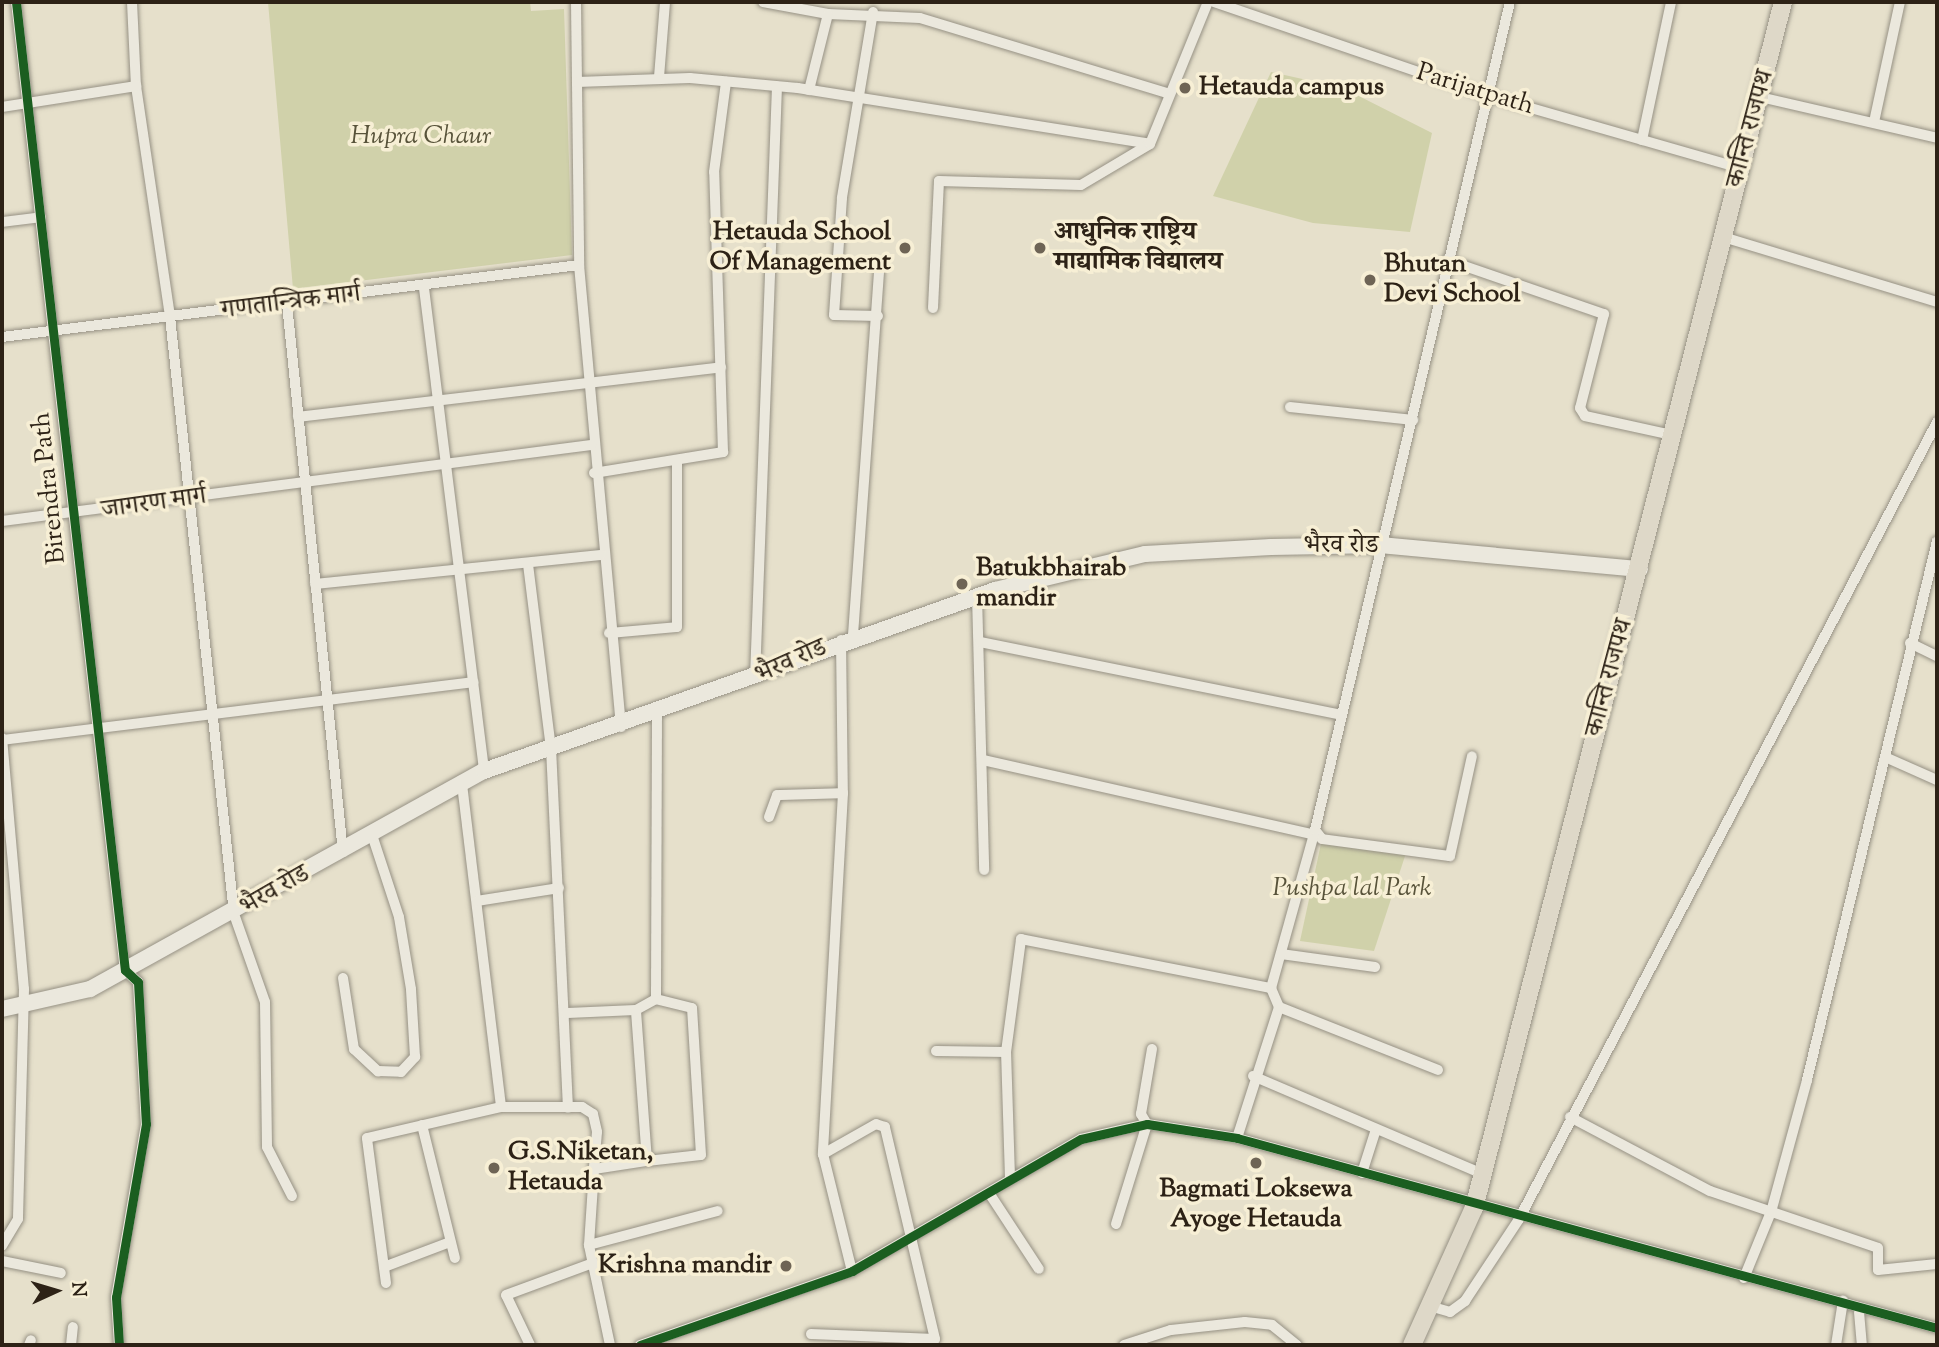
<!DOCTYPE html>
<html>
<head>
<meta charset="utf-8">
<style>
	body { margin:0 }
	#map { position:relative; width:1939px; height:1347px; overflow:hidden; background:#e6e0cb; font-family:"Sorts Mill Goudy","Noto Serif Devanagari",serif }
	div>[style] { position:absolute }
	.green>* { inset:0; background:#d0d1aa }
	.roads { filter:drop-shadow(0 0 2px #969184) drop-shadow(0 0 2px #969184) }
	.street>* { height:10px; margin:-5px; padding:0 5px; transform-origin:5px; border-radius:5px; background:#ebe8dd }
	.secondary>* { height:16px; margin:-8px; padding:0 8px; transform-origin:8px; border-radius:8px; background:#ebe8dd }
	.primary>* { height:18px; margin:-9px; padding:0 9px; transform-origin:9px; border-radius:9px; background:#ded8c8 }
	.cycleway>* { height:9px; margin:-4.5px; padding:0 4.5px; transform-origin:4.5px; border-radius:4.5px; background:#1b5e20 }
	.dots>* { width:19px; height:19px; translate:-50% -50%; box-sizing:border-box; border:4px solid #f7efd5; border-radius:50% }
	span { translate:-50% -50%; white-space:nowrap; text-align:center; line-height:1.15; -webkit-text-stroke:7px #f7efd5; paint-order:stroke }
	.poi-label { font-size:26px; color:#2d2216; font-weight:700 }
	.left { translate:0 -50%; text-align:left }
	.right { translate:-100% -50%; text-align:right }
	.street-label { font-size:26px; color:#2d2216 }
	.park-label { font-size:26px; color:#58533a; font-style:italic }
	.frame { position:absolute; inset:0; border:4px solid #2d2216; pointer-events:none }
	.north { position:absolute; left:21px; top:1256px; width:70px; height:70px; -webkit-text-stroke:5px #f7efd5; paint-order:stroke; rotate:86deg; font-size:19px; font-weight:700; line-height:28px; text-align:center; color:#2d2216 }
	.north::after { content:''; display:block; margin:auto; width:24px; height:32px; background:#2d2216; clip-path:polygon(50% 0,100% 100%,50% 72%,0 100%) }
</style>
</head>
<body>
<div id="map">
	<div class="green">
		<i style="clip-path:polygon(268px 2px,530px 2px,531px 11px,564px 9px,572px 255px,293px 289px)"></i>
		<i style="clip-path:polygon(1271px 72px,1343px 88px,1432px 133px,1410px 232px,1313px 223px,1213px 196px)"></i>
		<i style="clip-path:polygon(1322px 839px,1406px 853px,1374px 951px,1300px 941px)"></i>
	</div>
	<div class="roads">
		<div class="street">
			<i style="left:16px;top:2px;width:974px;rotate:83.58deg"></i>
			<i style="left:125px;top:970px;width:18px;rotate:43deg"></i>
			<i style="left:138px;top:982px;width:142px;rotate:86.8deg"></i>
			<i style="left:146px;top:1124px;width:176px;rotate:99.8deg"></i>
			<i style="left:116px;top:1297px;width:48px;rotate:86.4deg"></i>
			<i style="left:132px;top:2px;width:84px;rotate:87.3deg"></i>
			<i style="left:136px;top:86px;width:233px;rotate:81.6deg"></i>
			<i style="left:170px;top:317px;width:600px;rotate:83.88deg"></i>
			<i style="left:234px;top:914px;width:93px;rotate:70.6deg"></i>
			<i style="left:265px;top:1002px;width:145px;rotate:89.2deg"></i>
			<i style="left:267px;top:1147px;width:55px;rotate:63deg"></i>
			<i style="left:576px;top:2px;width:263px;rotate:89.3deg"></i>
			<i style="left:579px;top:265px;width:464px;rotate:84.8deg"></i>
			<i style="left:763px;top:2px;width:66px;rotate:10.5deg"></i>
			<i style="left:828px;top:14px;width:92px;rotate:2.5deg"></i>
			<i style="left:920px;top:18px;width:258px;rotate:16.9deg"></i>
			<i style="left:1214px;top:2px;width:291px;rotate:18.9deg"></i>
			<i style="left:1489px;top:96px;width:261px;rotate:16deg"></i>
			<i style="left:873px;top:12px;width:189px;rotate:99.5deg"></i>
			<i style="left:842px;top:198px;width:117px;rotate:93.9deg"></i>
			<i style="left:834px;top:315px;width:44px;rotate:1.3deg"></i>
			<i style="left:659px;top:77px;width:75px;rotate:-85.4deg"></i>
			<i style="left:577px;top:82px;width:113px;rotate:-2deg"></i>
			<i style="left:690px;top:78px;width:108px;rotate:5.3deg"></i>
			<i style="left:798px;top:88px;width:356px;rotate:9deg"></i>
			<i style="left:809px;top:90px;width:78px;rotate:-76deg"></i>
			<i style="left:1760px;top:97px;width:182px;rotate:13deg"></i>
			<i style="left:2px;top:107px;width:136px;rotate:-8.9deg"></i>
			<i style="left:1874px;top:122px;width:123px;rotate:-77.8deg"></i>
			<i style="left:1642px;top:140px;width:141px;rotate:-78.1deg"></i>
			<i style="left:2px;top:222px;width:39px;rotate:-7deg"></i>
			<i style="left:1723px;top:237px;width:224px;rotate:16.9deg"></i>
			<i style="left:1447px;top:260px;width:166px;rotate:19deg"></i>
			<i style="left:1604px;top:314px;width:97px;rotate:104.3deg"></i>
			<i style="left:1580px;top:408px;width:9px;rotate:58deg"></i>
			<i style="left:1585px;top:416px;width:93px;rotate:12.4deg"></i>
			<i style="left:424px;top:288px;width:487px;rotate:82.9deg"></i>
			<i style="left:287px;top:304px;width:551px;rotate:84.17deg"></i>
			<i style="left:933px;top:308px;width:127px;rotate:-87.3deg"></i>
			<i style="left:939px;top:181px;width:142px;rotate:1.6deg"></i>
			<i style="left:1081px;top:185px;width:80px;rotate:-30.7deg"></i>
			<i style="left:1150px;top:144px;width:153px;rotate:-67.8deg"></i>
			<i style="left:2px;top:337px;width:581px;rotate:-7.11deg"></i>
			<i style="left:1290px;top:407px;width:124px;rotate:6deg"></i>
			<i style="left:298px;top:417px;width:426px;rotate:-6.7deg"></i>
			<i style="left:594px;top:473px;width:131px;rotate:-9.2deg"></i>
			<i style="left:723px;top:452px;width:280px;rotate:-91.8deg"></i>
			<i style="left:714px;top:172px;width:91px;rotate:-82.4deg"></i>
			<i style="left:2px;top:521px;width:594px;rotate:-7.35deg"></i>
			<i style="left:528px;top:564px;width:185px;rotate:82.9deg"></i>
			<i style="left:551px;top:748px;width:360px;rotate:87.3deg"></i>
			<i style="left:315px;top:584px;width:287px;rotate:-5.8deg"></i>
			<i style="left:977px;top:595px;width:275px;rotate:88.5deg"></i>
			<i style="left:609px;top:633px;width:68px;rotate:-5deg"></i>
			<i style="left:677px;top:627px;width:165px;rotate:-90deg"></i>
			<i style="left:853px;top:635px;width:364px;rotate:-85.9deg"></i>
			<i style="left:841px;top:640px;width:153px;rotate:89.3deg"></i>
			<i style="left:843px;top:793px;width:362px;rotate:93.2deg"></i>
			<i style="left:823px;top:1154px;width:121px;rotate:76.1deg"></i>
			<i style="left:980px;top:642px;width:365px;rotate:11.4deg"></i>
			<i style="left:1910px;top:643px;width:30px;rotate:26deg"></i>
			<i style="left:755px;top:678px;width:592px;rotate:-87.87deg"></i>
			<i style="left:2px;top:738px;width:252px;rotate:85deg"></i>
			<i style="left:24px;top:989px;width:230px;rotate:91.5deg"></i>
			<i style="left:18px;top:1219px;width:31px;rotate:121deg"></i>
			<i style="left:2px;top:740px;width:475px;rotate:-7deg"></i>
			<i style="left:1885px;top:757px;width:57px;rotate:23.9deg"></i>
			<i style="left:983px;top:760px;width:337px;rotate:12.7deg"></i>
			<i style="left:462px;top:784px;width:325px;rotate:83.1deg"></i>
			<i style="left:769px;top:817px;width:23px;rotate:-70deg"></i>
			<i style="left:777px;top:795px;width:66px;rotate:-1.7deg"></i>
			<i style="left:1315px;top:830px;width:11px;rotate:52deg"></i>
			<i style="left:1322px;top:839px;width:129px;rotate:7.6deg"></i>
			<i style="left:1450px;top:856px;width:102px;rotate:-77.6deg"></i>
			<i style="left:477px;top:901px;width:83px;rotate:-9deg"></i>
			<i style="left:1281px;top:954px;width:95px;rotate:7.9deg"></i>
			<i style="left:343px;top:978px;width:72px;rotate:81.2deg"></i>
			<i style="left:354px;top:1049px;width:33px;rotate:43deg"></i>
			<i style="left:378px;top:1071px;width:23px;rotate:2deg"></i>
			<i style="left:401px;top:1072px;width:21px;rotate:-47deg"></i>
			<i style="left:415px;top:1057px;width:68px;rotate:-93.4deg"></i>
			<i style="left:411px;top:989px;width:73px;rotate:-99.5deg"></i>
			<i style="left:399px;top:917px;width:86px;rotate:-108.2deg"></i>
			<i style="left:1279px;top:1007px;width:171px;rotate:21.6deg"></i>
			<i style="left:567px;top:1013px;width:69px;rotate:-2.5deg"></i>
			<i style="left:936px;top:1051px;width:70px;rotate:0.8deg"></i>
			<i style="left:1253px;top:1076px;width:250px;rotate:23.1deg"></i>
			<i style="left:1570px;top:1117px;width:158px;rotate:27.9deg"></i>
			<i style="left:1710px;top:1191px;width:177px;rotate:18.7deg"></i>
			<i style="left:1878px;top:1248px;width:22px;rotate:90deg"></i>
			<i style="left:1878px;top:1270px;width:59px;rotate:-5.8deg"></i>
			<i style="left:422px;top:1125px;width:137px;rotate:76.1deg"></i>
			<i style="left:1237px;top:1138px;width:138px;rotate:-72.2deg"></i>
			<i style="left:1279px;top:1007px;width:21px;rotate:-113deg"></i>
			<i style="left:1271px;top:988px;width:164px;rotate:-74.4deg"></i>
			<i style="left:1315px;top:830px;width:851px;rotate:-76.75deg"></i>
			<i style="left:647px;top:1161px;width:54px;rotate:-6.3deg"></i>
			<i style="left:701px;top:1155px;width:147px;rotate:-93.5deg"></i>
			<i style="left:692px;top:1008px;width:37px;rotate:-166deg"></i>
			<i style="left:656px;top:999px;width:287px;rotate:-89.8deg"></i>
			<i style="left:1362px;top:1173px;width:46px;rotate:-72.3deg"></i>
			<i style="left:1010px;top:1178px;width:126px;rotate:-91.8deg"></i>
			<i style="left:1006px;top:1052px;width:114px;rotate:-82.4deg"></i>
			<i style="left:1021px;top:939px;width:255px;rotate:11.1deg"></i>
			<i style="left:991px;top:1196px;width:87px;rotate:56.7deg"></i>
			<i style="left:1116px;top:1224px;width:105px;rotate:-72.8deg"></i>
			<i style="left:1147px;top:1124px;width:12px;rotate:-121deg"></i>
			<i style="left:1141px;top:1114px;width:66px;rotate:-80.4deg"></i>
			<i style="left:589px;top:1245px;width:133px;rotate:-14.8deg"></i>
			<i style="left:2px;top:1261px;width:60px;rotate:11.5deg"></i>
			<i style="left:384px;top:1267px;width:71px;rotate:-20.7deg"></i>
			<i style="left:1744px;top:1278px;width:71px;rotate:-67.8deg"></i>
			<i style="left:1771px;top:1212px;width:137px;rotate:-74.7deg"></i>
			<i style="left:1807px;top:1080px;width:554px;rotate:-76.44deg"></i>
			<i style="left:386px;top:1283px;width:146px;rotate:-97.5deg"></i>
			<i style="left:367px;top:1138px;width:138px;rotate:-13deg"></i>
			<i style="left:501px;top:1107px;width:81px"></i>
			<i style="left:582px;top:1107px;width:13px;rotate:32deg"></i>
			<i style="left:593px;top:1114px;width:18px;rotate:77deg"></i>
			<i style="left:597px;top:1132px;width:37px;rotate:95deg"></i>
			<i style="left:1433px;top:1307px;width:18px;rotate:16deg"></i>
			<i style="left:1450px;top:1312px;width:19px;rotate:-36deg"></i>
			<i style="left:1465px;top:1301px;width:98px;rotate:-56.6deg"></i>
			<i style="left:1519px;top:1219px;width:900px;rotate:-62.32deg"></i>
			<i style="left:1859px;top:1312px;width:33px;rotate:85deg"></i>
			<i style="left:811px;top:1334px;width:124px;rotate:2.3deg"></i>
			<i style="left:935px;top:1339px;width:218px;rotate:-103.3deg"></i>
			<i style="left:885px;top:1127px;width:9px;rotate:-162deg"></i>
			<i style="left:876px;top:1124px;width:61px;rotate:150.5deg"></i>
			<i style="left:29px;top:1345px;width:5px;rotate:-68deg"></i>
			<i style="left:71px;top:1345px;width:18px;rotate:-84deg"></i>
			<i style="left:530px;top:1345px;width:55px;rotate:-115.6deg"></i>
			<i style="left:506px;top:1295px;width:93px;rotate:-20.2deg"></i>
			<i style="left:610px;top:1345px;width:102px;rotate:-101.9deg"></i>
			<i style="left:589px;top:1245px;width:76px;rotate:-86.2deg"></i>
			<i style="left:594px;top:1169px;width:54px;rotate:-8.6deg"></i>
			<i style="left:647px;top:1161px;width:151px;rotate:-94.2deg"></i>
			<i style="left:636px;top:1010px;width:23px;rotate:-29deg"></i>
			<i style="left:640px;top:1345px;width:225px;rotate:-19.2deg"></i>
			<i style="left:852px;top:1271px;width:264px;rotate:-30deg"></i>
			<i style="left:1081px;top:1139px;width:68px;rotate:-12.8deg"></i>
			<i style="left:1147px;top:1124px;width:91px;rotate:8.8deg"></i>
			<i style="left:1237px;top:1138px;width:725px;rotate:15.19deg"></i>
			<i style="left:1124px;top:1345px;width:49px;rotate:-17.7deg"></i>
			<i style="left:1171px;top:1330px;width:74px;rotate:-6.2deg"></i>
			<i style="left:1245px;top:1322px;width:27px;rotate:6deg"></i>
			<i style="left:1272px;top:1325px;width:32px;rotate:39deg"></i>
			<i style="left:1836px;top:1345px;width:45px;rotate:-81deg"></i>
		</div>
		<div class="secondary">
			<i style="left:2px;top:1009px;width:90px;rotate:-12.8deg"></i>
			<i style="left:90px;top:989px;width:450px;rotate:-29deg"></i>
			<i style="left:484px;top:771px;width:542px;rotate:-19.5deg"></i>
			<i style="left:995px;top:590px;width:154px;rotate:-13.5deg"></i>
			<i style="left:1145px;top:554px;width:126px;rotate:-3.2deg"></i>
			<i style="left:1271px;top:547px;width:109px;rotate:-1.1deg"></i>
			<i style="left:1380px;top:545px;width:261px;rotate:5.3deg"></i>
		</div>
		<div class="primary">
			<i style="left:1412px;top:1345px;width:150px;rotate:-65.7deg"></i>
			<i style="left:1474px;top:1208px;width:1245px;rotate:-75.63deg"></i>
		</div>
	</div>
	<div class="cycleway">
		<i style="left:16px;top:2px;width:974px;rotate:83.58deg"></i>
		<i style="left:125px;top:970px;width:18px;rotate:43deg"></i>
		<i style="left:138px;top:982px;width:142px;rotate:86.8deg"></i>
		<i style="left:146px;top:1124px;width:176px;rotate:99.8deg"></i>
		<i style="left:116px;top:1297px;width:48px;rotate:86.4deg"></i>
		<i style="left:640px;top:1345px;width:225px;rotate:-19.2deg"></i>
		<i style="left:852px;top:1271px;width:264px;rotate:-30deg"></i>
		<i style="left:1081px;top:1139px;width:68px;rotate:-12.8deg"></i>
		<i style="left:1147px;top:1124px;width:91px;rotate:8.8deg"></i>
		<i style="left:1237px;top:1138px;width:725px;rotate:15.19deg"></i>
	</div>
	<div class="dots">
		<i style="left:1185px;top:88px;background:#6e6455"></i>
		<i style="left:905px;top:248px;background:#6e6455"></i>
		<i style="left:1040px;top:248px;background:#6e6455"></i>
		<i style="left:1370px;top:280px;background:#6e6455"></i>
		<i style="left:962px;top:584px;background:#6e6455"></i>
		<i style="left:1256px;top:1163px;background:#6e6455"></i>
		<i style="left:494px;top:1168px;background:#6e6455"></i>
		<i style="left:786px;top:1266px;background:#6e6455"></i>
	</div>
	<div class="poi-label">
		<span class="left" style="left:1199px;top:88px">Hetauda campus</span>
		<span class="right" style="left:891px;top:248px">Hetauda School<br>Of Management</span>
		<span class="left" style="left:1054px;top:248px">आधुनिक राष्ट्रिय<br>माद्यामिक विद्यालय</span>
		<span class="left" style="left:1384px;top:280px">Bhutan<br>Devi School</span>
		<span class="left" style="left:976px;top:584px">Batukbhairab<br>mandir</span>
		<span class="left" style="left:508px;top:1168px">G.S.Niketan,<br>Hetauda</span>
		<span style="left:1256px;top:1205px">Bagmati Loksewa<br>Ayoge Hetauda</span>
		<span class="right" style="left:772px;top:1266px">Krishna mandir</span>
	</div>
	<div class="street-label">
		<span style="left:1475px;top:90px;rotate:17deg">Parijatpath</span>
		<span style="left:1751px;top:129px;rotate:-75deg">कान्ति राजपथ</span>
		<span style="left:291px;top:303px;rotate:-7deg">गणतान्त्रिक मार्ग</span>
		<span style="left:50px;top:488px;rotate:-96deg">Birendra Path</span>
		<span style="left:154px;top:504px;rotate:-8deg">जागरण मार्ग</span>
		<span style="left:1341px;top:546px">भैरव रोड</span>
		<span style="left:791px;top:662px;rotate:-24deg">भैरव रोड</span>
		<span style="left:1610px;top:678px;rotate:-75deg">कान्ति राजपथ</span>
		<span style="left:275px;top:891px;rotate:-30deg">भैरव रोड</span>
	</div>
	<div class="park-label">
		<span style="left:421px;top:137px">Hupra Chaur</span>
		<span style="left:1352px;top:889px">Pushpa lal Park</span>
	</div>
	<div class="frame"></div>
	<div class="north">N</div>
</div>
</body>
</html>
